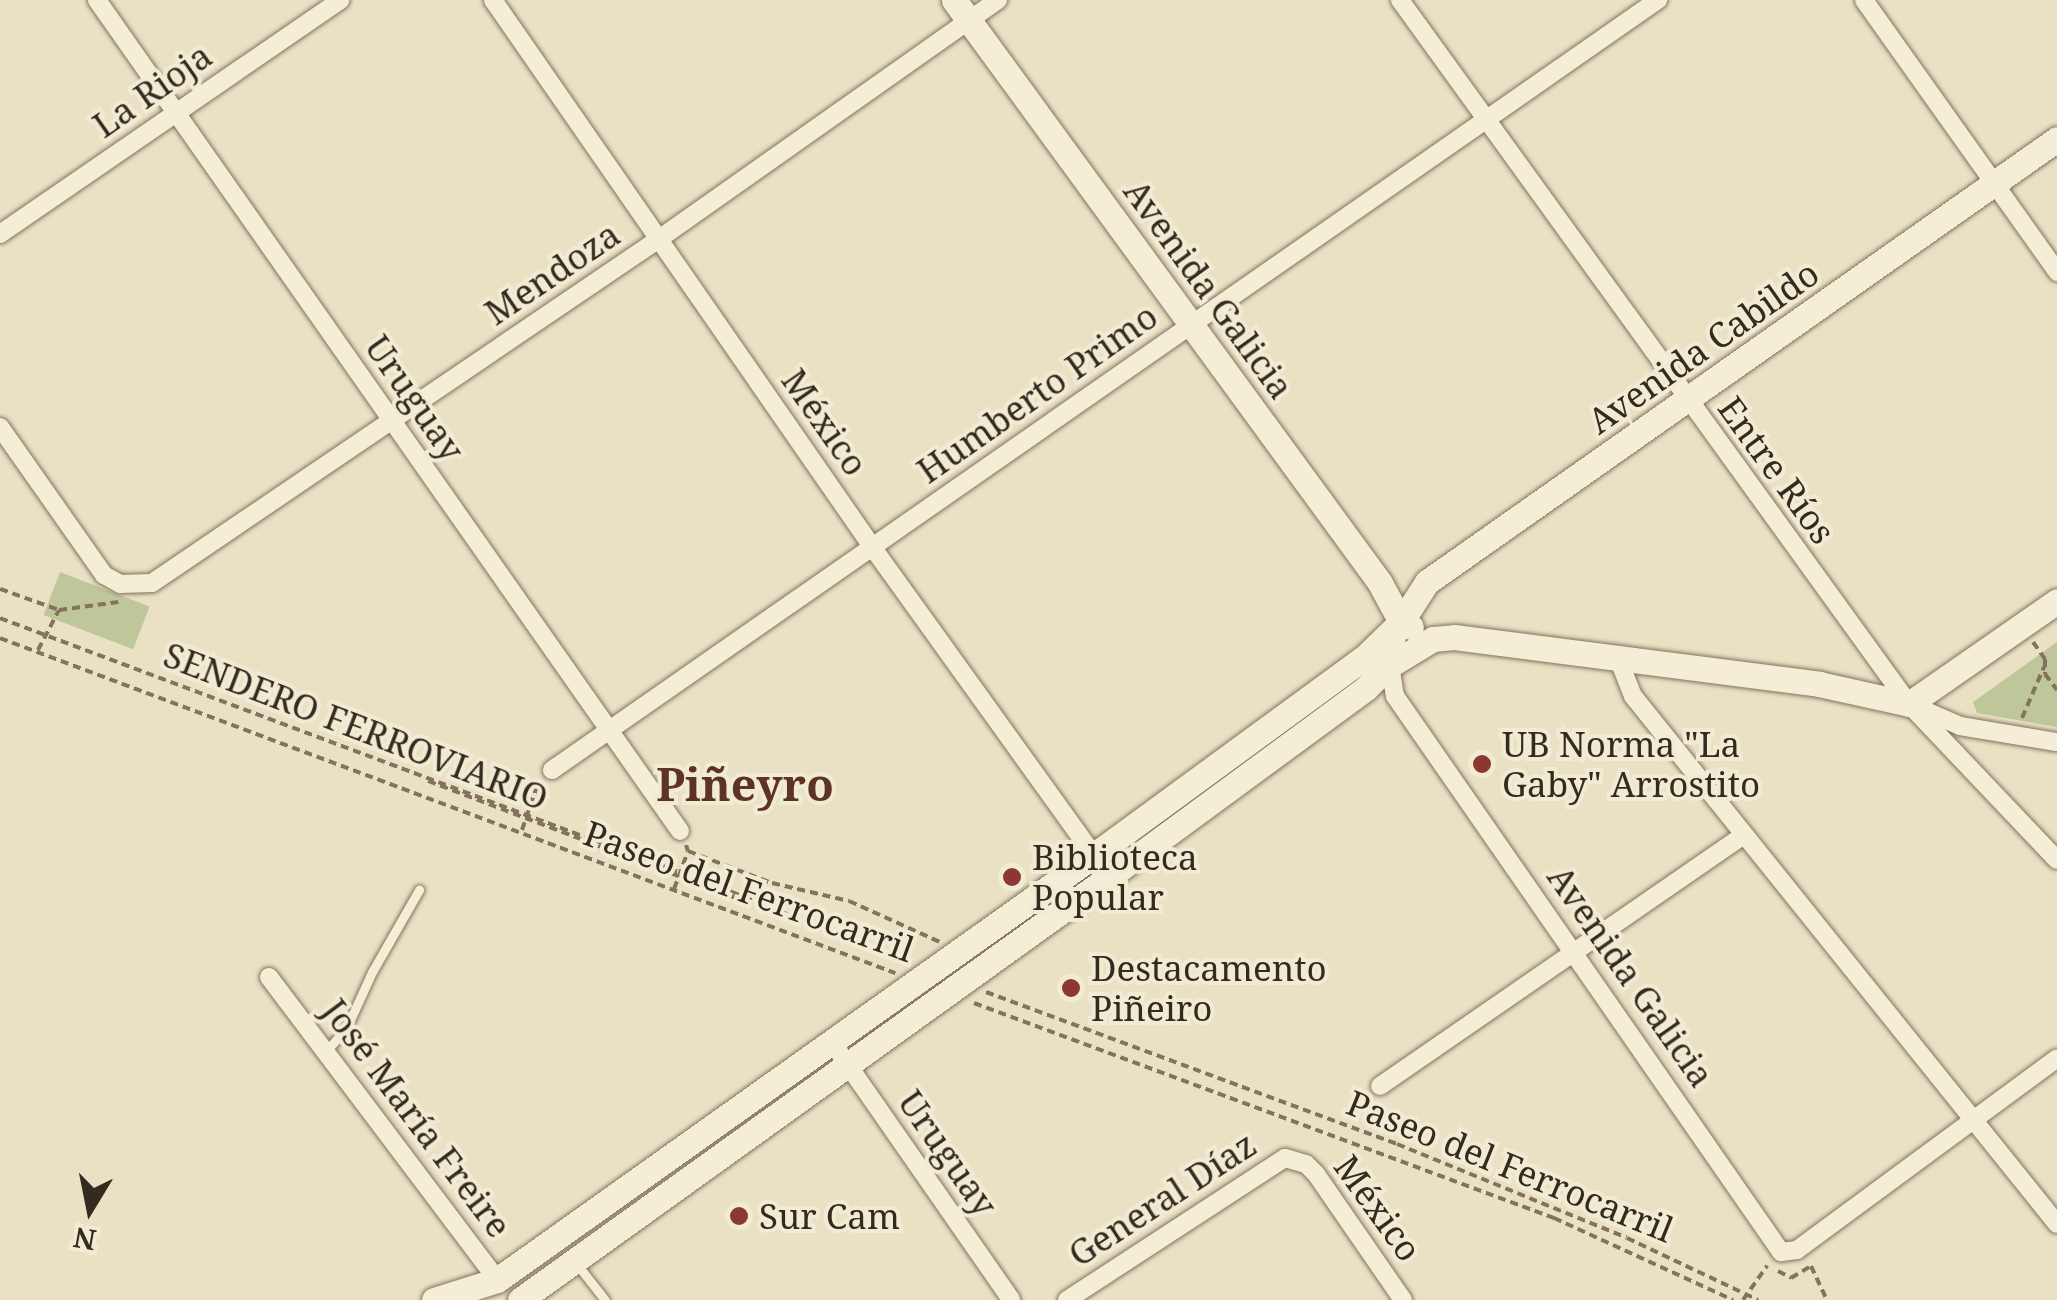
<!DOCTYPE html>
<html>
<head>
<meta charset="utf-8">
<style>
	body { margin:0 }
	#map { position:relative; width:2057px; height:1300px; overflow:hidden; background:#eae1c5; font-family:"Noto Serif",serif }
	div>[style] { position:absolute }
	.green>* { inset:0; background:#bfc79a; transform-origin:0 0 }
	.path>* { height:4px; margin-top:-2px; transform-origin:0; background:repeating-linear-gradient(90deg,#83735d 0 8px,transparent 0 13px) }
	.roads { filter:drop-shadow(0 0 2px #83735d) drop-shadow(0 0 2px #83735d) }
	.service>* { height:9px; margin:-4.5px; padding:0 4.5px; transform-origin:4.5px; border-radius:4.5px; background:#f5eed7 }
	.minor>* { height:18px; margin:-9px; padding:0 9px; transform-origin:9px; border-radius:9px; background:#f5eed7 }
	.secondary>* { height:25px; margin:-12.5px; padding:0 12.5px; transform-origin:12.5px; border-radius:12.5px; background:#f5eed7 }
	.dots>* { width:28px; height:28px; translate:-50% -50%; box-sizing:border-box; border:5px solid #f2ebd4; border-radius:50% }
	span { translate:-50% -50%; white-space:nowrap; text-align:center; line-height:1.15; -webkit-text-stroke:8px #f2ebd4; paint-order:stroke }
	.street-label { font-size:35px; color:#342b1f }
	.poi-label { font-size:35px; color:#342b1f }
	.left { translate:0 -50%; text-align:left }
	.district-label { font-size:45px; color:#5d3323; font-weight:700 }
	.north { position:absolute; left:40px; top:1160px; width:100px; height:100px; -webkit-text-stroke:8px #f2ebd4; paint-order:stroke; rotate:190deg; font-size:28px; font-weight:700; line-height:40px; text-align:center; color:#342b1f }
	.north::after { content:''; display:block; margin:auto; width:35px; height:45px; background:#342b1f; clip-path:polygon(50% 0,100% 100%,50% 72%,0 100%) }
</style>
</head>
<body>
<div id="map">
	<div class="green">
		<i style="left:60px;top:572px;width:96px;height:46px;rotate:21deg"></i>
		<i style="clip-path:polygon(2057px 642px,2057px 727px,1977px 713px,1973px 702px)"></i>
	</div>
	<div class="path">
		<i style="left:0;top:589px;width:63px;rotate:19.6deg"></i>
		<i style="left:59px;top:610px;width:60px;rotate:-7.7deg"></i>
		<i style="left:0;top:618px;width:782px;rotate:20.52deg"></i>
		<i style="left:732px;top:892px;width:190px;rotate:22deg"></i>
		<i style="left:0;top:638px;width:956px;rotate:20.52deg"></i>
		<i style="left:2033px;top:642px;width:21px;rotate:55deg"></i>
		<i style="left:2045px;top:659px;width:15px;rotate:90deg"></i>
		<i style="left:2045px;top:674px;width:20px;rotate:53deg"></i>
		<i style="left:38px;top:650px;width:45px;rotate:-62.3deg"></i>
		<i style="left:2022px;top:718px;width:56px;rotate:-66.7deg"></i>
		<i style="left:428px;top:781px;width:420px;rotate:20.8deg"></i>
		<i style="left:522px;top:830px;width:50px;rotate:-71.2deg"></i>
		<i style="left:686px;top:845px;width:6px;rotate:72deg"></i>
		<i style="left:688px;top:851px;width:90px;rotate:20.9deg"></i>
		<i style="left:772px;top:883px;width:79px;rotate:13.2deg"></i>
		<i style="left:849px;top:901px;width:100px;rotate:24.3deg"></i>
		<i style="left:674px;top:889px;width:40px;rotate:-69.8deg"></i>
		<i style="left:986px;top:992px;width:438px;rotate:20.3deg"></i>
		<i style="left:1397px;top:1144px;width:248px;rotate:22.2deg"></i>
		<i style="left:1627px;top:1238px;width:145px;rotate:25.3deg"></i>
		<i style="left:974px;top:1003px;width:619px;rotate:20.34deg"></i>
		<i style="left:1554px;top:1218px;width:197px;rotate:24.6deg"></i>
		<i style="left:1778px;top:1271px;width:15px;rotate:28deg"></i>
		<i style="left:1791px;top:1278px;width:23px;rotate:-31deg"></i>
		<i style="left:1811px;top:1266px;width:38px;rotate:65deg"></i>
		<i style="left:1743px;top:1300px;width:42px;rotate:-54.8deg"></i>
	</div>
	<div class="roads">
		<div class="service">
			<i style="left:326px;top:1051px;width:30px;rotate:-48deg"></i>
			<i style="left:346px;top:1029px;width:63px;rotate:-65.5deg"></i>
			<i style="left:372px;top:972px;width:95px;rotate:-60.2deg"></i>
			<i style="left:576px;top:1263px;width:47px;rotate:51.9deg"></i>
		</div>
		<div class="minor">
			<i style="left:97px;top:0;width:1015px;rotate:54.95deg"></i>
			<i style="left:493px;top:0;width:667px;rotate:55.26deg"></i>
			<i style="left:873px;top:548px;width:388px;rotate:54.3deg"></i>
			<i style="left:1400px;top:0;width:869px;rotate:54.13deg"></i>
			<i style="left:1909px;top:704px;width:215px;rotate:46.5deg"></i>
			<i style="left:1864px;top:0;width:334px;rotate:54.6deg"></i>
			<i style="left:0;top:234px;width:413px;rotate:-34.5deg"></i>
			<i style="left:0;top:427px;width:181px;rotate:54.9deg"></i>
			<i style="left:104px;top:575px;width:18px;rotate:29deg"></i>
			<i style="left:120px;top:584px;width:32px;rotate:-2deg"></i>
			<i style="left:152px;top:583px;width:613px;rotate:-34.16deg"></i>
			<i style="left:659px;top:239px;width:415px;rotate:-35.2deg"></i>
			<i style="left:1401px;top:622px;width:44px;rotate:104.3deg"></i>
			<i style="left:1390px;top:665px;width:31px;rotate:81deg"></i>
			<i style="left:1395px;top:696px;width:677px;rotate:55.23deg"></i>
			<i style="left:1781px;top:1252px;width:16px;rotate:-7deg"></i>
			<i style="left:1797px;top:1250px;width:323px;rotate:-36.4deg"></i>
			<i style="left:1618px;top:658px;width:41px;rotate:68.5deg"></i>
			<i style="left:1633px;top:696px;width:677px;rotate:51.23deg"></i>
			<i style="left:1919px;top:708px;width:45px;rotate:23.7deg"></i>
			<i style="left:1960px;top:726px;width:98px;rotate:9.4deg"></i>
			<i style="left:552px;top:770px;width:1348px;rotate:-34.85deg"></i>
			<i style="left:269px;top:977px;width:379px;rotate:53deg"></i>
			<i style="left:832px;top:1042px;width:314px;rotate:55.2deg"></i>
			<i style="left:1380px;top:1086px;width:442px;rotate:-34.6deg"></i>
			<i style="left:1067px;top:1300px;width:260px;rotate:-33.1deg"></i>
			<i style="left:1285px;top:1158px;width:22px;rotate:16deg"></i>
			<i style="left:1306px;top:1164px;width:14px;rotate:45deg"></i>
			<i style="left:1316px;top:1174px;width:153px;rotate:55.4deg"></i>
		</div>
		<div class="secondary">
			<i style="left:954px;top:0;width:722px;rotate:53.84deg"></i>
			<i style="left:1380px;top:583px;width:44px;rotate:61.7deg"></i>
			<i style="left:1401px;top:622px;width:11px;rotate:27deg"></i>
			<i style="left:434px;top:1300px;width:66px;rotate:-17.6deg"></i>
			<i style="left:497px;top:1280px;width:731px;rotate:-35.43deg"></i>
			<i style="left:1093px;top:856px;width:336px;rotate:-36.2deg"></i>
			<i style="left:1364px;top:658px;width:52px;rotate:-44.2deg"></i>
			<i style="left:1401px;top:622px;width:48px;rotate:-57deg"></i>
			<i style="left:1427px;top:582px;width:770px;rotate:-35.11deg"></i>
			<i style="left:520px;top:1300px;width:725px;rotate:-35.68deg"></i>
			<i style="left:1109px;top:877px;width:319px;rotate:-36.3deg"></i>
			<i style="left:1366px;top:688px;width:33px;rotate:-44deg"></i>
			<i style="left:1390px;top:665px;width:50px;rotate:-31.2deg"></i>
			<i style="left:1433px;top:639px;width:21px;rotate:-5deg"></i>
			<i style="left:1454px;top:637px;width:368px;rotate:7.3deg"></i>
			<i style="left:1819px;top:684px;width:92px;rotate:12.5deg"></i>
			<i style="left:1909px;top:704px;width:180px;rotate:-34.8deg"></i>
		</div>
	</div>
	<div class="dots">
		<i style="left:1482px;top:764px;background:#8c3732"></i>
		<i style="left:1012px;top:877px;background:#8c3732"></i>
		<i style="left:1071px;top:988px;background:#8c3732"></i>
		<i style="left:739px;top:1216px;background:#8c3732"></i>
	</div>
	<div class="street-label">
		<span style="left:152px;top:90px;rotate:-35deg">La Rioja</span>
		<span style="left:552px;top:273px;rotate:-34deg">Mendoza</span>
		<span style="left:1209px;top:289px;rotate:54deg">Avenida Galicia</span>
		<span style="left:1703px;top:347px;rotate:-35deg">Avenida Cabildo</span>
		<span style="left:1037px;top:393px;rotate:-35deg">Humberto Primo</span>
		<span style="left:415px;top:398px;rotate:55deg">Uruguay</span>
		<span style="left:825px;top:422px;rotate:55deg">México</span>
		<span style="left:1777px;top:470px;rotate:54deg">Entre Ríos</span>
		<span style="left:356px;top:726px;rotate:21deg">SENDERO FERROVIARIO</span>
		<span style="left:749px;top:891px;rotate:20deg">Paseo del Ferrocarril</span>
		<span style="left:1631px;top:976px;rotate:55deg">Avenida Galicia</span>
		<span style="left:417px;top:1118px;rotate:53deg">José María Freire</span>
		<span style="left:948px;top:1153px;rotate:55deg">Uruguay</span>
		<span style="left:1510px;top:1166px;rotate:22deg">Paseo del Ferrocarril</span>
		<span style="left:1162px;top:1199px;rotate:-33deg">General Díaz</span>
		<span style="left:1378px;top:1208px;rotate:54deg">México</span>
	</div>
	<div class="poi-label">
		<span class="left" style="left:1502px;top:764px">UB Norma "La<br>Gaby" Arrostito</span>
		<span class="left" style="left:1032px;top:877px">Biblioteca<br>Popular</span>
		<span class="left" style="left:1091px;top:988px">Destacamento<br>Piñeiro</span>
		<span class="left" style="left:759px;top:1216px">Sur Cam</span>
	</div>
	<div class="district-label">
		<span style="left:745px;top:784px">Piñeyro</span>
	</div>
	<div class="north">N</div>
</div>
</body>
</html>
